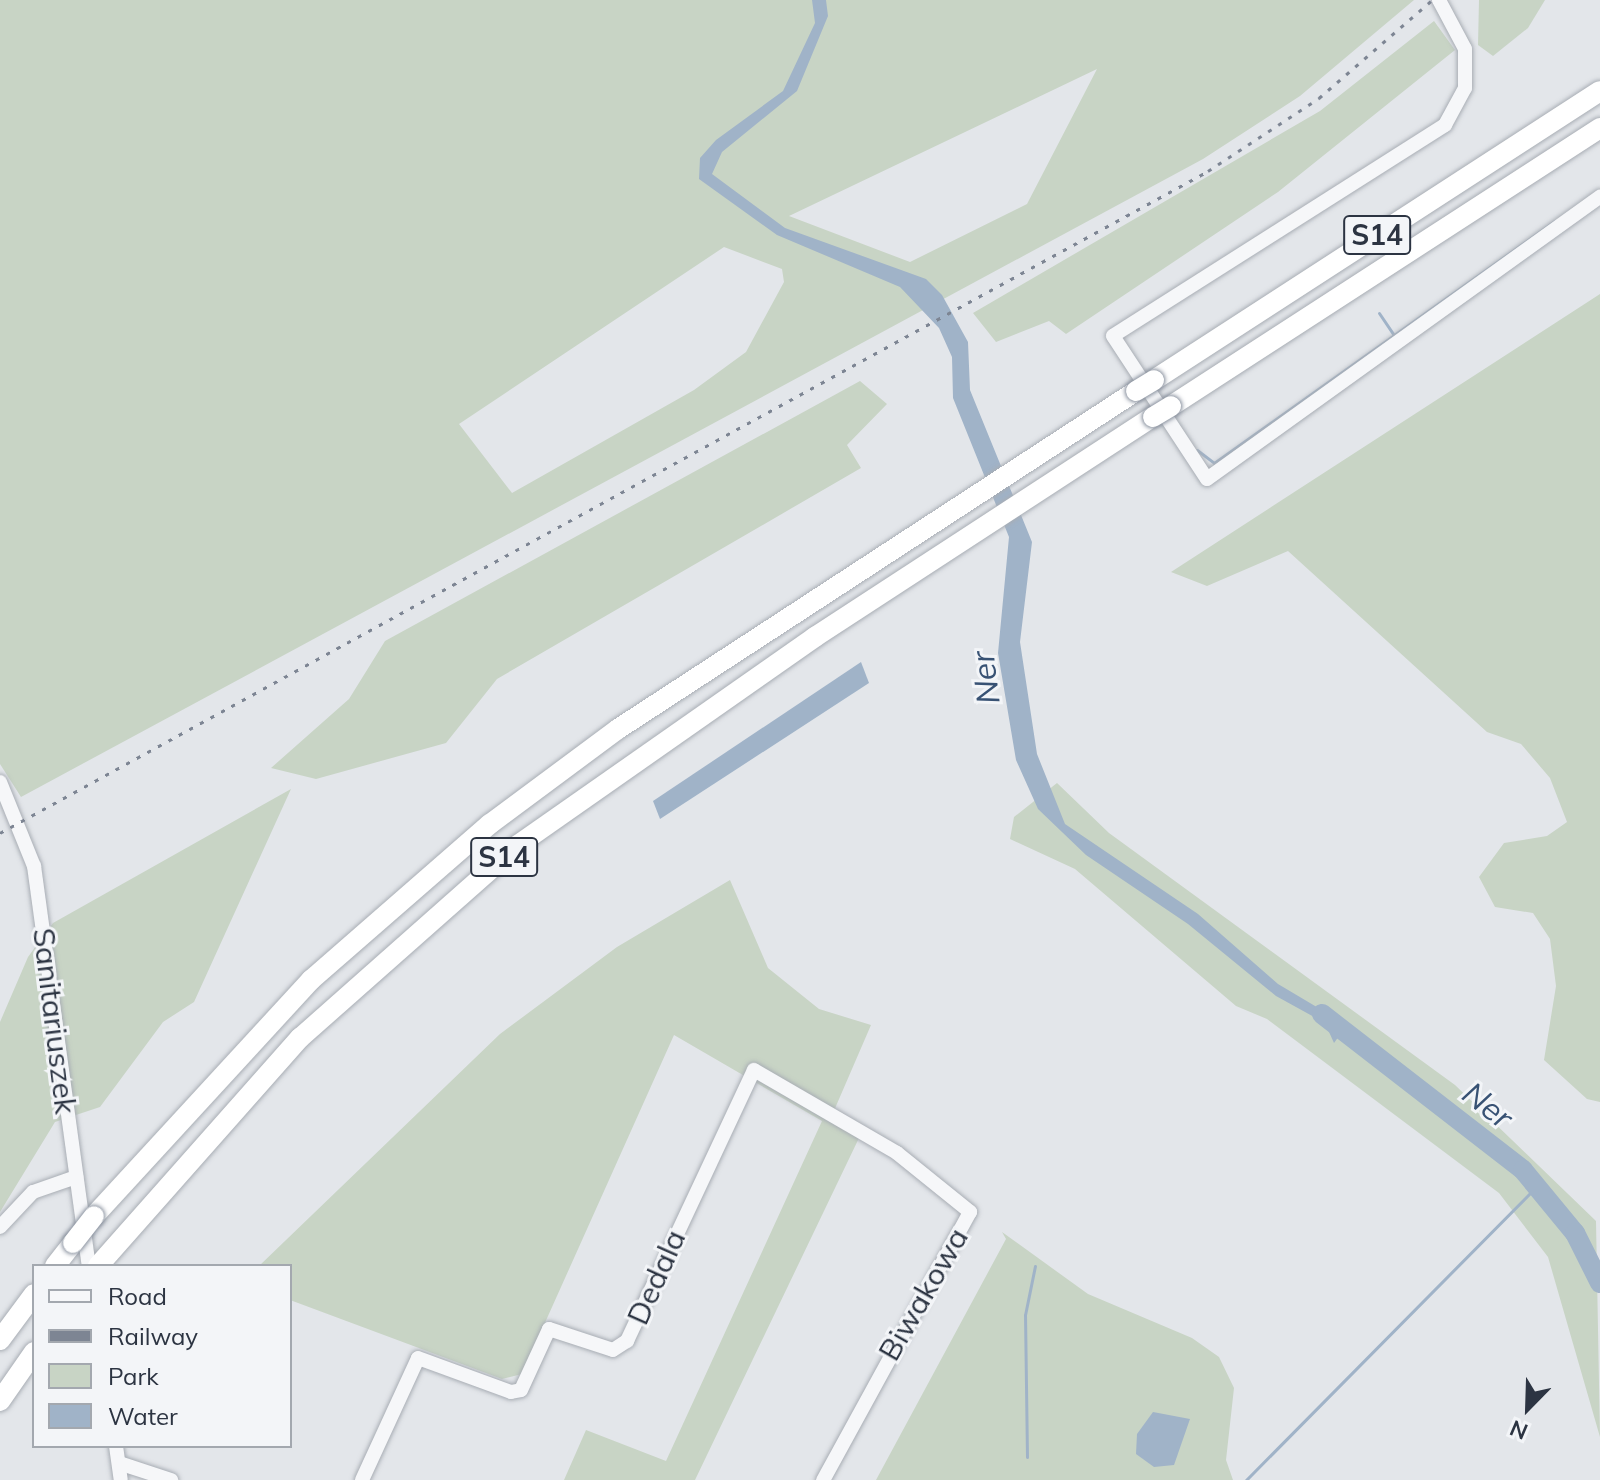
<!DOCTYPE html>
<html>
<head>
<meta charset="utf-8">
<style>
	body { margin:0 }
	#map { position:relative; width:1600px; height:1480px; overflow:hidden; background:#e3e6ea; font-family:Mulish,sans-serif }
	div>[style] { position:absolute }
	.green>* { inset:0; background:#c8d4c5 }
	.water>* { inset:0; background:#a0b3c8 }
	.stream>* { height:3px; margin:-1.5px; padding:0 1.5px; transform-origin:1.5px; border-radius:1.5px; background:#a0b3c8 }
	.river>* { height:20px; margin:-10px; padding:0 10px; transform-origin:10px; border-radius:10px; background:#a0b3c8 }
	.roads { filter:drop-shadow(0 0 2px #a8adb4) drop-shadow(0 0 2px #a8adb4) }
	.minor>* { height:14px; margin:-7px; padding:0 7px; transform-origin:7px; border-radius:7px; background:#f6f7f9 }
	.highway>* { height:20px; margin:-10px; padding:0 10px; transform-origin:10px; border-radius:10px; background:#fff }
	.rail>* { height:3px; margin-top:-1.5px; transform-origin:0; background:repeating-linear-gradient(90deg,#7d8593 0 4px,transparent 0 12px) }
	.bridges { filter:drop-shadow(0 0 2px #8b93a0) drop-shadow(0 0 2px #8b93a0) }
	.highway-bridge>* { height:20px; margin:-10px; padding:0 10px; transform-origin:10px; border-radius:10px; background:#fff }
	span { translate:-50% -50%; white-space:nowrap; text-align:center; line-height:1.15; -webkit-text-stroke:6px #f3f5f8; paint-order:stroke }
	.shield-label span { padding:2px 6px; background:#f3f5f8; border:2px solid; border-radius:6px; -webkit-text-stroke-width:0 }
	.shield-label { font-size:28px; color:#2c3442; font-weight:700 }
	.street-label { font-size:30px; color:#2c3442 }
	.water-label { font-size:32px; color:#385274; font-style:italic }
	.legend { position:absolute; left:32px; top:1264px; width:260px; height:184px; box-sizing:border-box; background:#f3f5f8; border:2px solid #a3a8af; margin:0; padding:10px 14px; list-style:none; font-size:24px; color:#2c3442 }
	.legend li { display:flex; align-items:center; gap:16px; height:40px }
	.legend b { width:40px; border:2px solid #a3a8af }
	.north { position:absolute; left:1488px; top:1368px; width:80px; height:80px; -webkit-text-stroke:6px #f3f5f8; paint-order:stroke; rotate:203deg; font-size:22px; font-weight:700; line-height:32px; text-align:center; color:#2c3442 }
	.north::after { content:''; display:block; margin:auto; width:28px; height:36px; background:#2c3442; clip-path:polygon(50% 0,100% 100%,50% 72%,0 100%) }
</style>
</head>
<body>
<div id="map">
	<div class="green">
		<i style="clip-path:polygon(evenodd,0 0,1414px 0,1300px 96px,1203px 159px,21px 797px,0 764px,0 0,1097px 69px,1027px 204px,910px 262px,789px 216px,1097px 69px,0 0,724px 247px,782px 269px,784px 282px,746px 352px,694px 390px,512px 493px,459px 424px,724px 247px)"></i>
		<i style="clip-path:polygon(1479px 0,1545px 0,1528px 28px,1493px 56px,1478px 45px)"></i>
		<i style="clip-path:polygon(1434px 21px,1455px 50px,1278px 192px,1066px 334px,1049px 321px,996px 342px,973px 313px,1320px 111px)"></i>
		<i style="clip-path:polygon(1600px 294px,1600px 1102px,1587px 1099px,1544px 1060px,1556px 986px,1550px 939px,1533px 913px,1495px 907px,1479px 877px,1504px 843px,1547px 836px,1567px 822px,1550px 778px,1521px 744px,1487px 732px,1288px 551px,1207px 586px,1171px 572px)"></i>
		<i style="clip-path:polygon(860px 381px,887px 404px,847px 445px,861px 468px,497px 679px,446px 743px,316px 779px,271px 768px,349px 699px,385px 641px)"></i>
		<i style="clip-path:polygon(1057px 783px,1109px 833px,1455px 1085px,1596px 1221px,1600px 1437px,1548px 1257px,1499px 1193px,1267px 1019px,1236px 1006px,1075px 869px,1010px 839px,1014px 817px)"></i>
		<i style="clip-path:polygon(291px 789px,194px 1002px,163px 1022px,100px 1107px,55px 1122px,0 1212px,0 1022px,28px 957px,53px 923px)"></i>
		<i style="clip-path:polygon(730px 880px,768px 968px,819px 1009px,871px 1025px,833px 1113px,859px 1138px,695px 1480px,564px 1480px,586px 1430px,666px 1461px,822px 1121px,674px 1035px,522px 1374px,502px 1379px,290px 1300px,290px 1266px,259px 1266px,500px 1034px,617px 947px)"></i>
		<i style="clip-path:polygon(1002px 1232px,1088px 1294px,1192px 1338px,1219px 1357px,1234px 1388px,1226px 1460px,1233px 1480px,876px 1480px,1006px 1239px)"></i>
	</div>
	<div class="water">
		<i style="clip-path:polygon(812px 0,826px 0,828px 16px,797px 91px,722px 152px,712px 174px,785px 228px,926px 279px,942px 295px,968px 342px,970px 390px,1032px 542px,1020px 642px,1037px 754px,1065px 824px,1198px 914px,1278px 984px,1347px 1025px,1334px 1043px,1325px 1023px,1276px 996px,1188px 924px,1086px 855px,1038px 809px,1016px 760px,998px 653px,1009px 537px,953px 398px,952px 357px,939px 328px,900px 287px,777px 235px,699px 179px,700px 158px,716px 140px,783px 91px,815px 23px)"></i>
		<i style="clip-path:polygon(861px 662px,869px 683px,660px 819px,653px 801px)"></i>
		<i style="clip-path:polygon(1153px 1412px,1190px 1419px,1174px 1465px,1154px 1467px,1136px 1454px,1137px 1434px)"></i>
	</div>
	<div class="stream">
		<i style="left:1379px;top:313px;width:27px;rotate:56deg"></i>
		<i style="left:1197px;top:450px;width:21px;rotate:37deg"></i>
		<i style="left:1214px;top:463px;width:417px;rotate:-35.4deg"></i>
		<i style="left:1027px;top:1457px;width:142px;rotate:-90.8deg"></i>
		<i style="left:1025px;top:1315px;width:50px;rotate:-78.5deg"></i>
		<i style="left:1246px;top:1480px;width:414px;rotate:-45.3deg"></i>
	</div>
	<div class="river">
		<i style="left:1322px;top:1014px;width:254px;rotate:37.8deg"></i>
		<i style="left:1523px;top:1170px;width:82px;rotate:50.5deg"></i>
		<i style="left:1575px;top:1233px;width:56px;rotate:63.4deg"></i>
	</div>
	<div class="roads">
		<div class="minor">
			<i style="left:1439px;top:0;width:55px;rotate:62deg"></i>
			<i style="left:1465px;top:49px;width:39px;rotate:90deg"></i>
			<i style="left:1465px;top:88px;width:42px;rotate:118.4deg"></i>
			<i style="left:1445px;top:125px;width:393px;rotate:147.6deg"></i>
			<i style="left:1113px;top:336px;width:171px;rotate:56.7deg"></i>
			<i style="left:1207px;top:479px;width:484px;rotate:-35.7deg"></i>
			<i style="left:0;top:782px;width:91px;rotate:68deg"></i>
			<i style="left:34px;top:866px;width:404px;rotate:82.2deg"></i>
			<i style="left:0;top:1227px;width:48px;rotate:-46.7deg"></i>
			<i style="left:33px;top:1192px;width:46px;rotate:-19.2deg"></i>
			<i style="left:116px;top:1446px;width:34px;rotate:82deg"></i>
			<i style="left:119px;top:1463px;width:55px;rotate:18.1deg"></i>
			<i style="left:362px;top:1480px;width:134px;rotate:-65.3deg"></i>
			<i style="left:418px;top:1358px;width:99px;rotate:20.1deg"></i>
			<i style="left:511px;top:1392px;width:10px;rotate:-11deg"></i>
			<i style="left:521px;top:1390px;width:67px;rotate:-65.3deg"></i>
			<i style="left:549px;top:1329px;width:67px;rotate:18.2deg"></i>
			<i style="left:613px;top:1350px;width:17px;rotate:-33deg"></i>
			<i style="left:627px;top:1341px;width:299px;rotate:-64.9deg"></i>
			<i style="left:754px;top:1070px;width:165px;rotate:30.1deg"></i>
			<i style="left:897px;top:1153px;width:94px;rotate:38.9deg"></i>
			<i style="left:970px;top:1212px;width:306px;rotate:118.7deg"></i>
		</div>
		<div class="highway">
			<i style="left:1154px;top:380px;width:531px;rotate:-32.94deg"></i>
			<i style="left:1171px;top:406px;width:511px;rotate:-32.94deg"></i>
			<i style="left:94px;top:1216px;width:321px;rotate:-47.4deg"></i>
			<i style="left:311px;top:980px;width:237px;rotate:-41.1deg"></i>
			<i style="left:490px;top:824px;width:159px;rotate:-36.6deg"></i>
			<i style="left:618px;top:729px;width:619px;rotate:-33.12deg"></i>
			<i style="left:55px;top:1266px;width:29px;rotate:-52deg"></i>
			<i style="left:98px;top:1266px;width:305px;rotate:-48.5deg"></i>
			<i style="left:300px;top:1038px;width:291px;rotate:-41.5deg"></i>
			<i style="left:518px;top:845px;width:363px;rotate:-35deg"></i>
			<i style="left:815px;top:637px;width:403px;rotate:-33.1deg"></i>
			<i style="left:0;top:1340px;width:57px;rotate:-53.5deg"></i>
			<i style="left:0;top:1401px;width:60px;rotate:-55.2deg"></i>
		</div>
	</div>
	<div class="rail">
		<i style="left:0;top:833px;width:1378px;rotate:-28.72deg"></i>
		<i style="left:1208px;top:171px;width:133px;rotate:-33.3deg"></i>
		<i style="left:1319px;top:98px;width:150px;rotate:-40.9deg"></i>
	</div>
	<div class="bridges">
		<div class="highway-bridge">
			<i style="left:1136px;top:391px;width:21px;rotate:-31deg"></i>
			<i style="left:1153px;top:417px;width:21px;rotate:-31deg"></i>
			<i style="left:73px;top:1243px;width:34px;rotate:-52deg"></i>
		</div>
	</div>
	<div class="shield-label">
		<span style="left:1377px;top:235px">S14</span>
		<span style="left:504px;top:857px">S14</span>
	</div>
	<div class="street-label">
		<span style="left:55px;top:1021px;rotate:83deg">Sanitariuszek</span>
		<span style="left:656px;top:1277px;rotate:-66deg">Dedala</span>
		<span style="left:923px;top:1294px;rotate:-60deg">Biwakowa</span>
	</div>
	<div class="water-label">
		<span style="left:985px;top:678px;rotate:-97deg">Ner</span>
		<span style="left:1488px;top:1105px;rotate:38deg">Ner</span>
	</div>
	<ul class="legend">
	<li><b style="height:10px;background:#f6f7f9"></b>Road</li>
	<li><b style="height:10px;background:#7d8593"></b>Railway</li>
	<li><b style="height:22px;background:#c8d4c5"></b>Park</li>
	<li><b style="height:22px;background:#a0b3c8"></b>Water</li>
	</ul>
	<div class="north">N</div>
</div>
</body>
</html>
